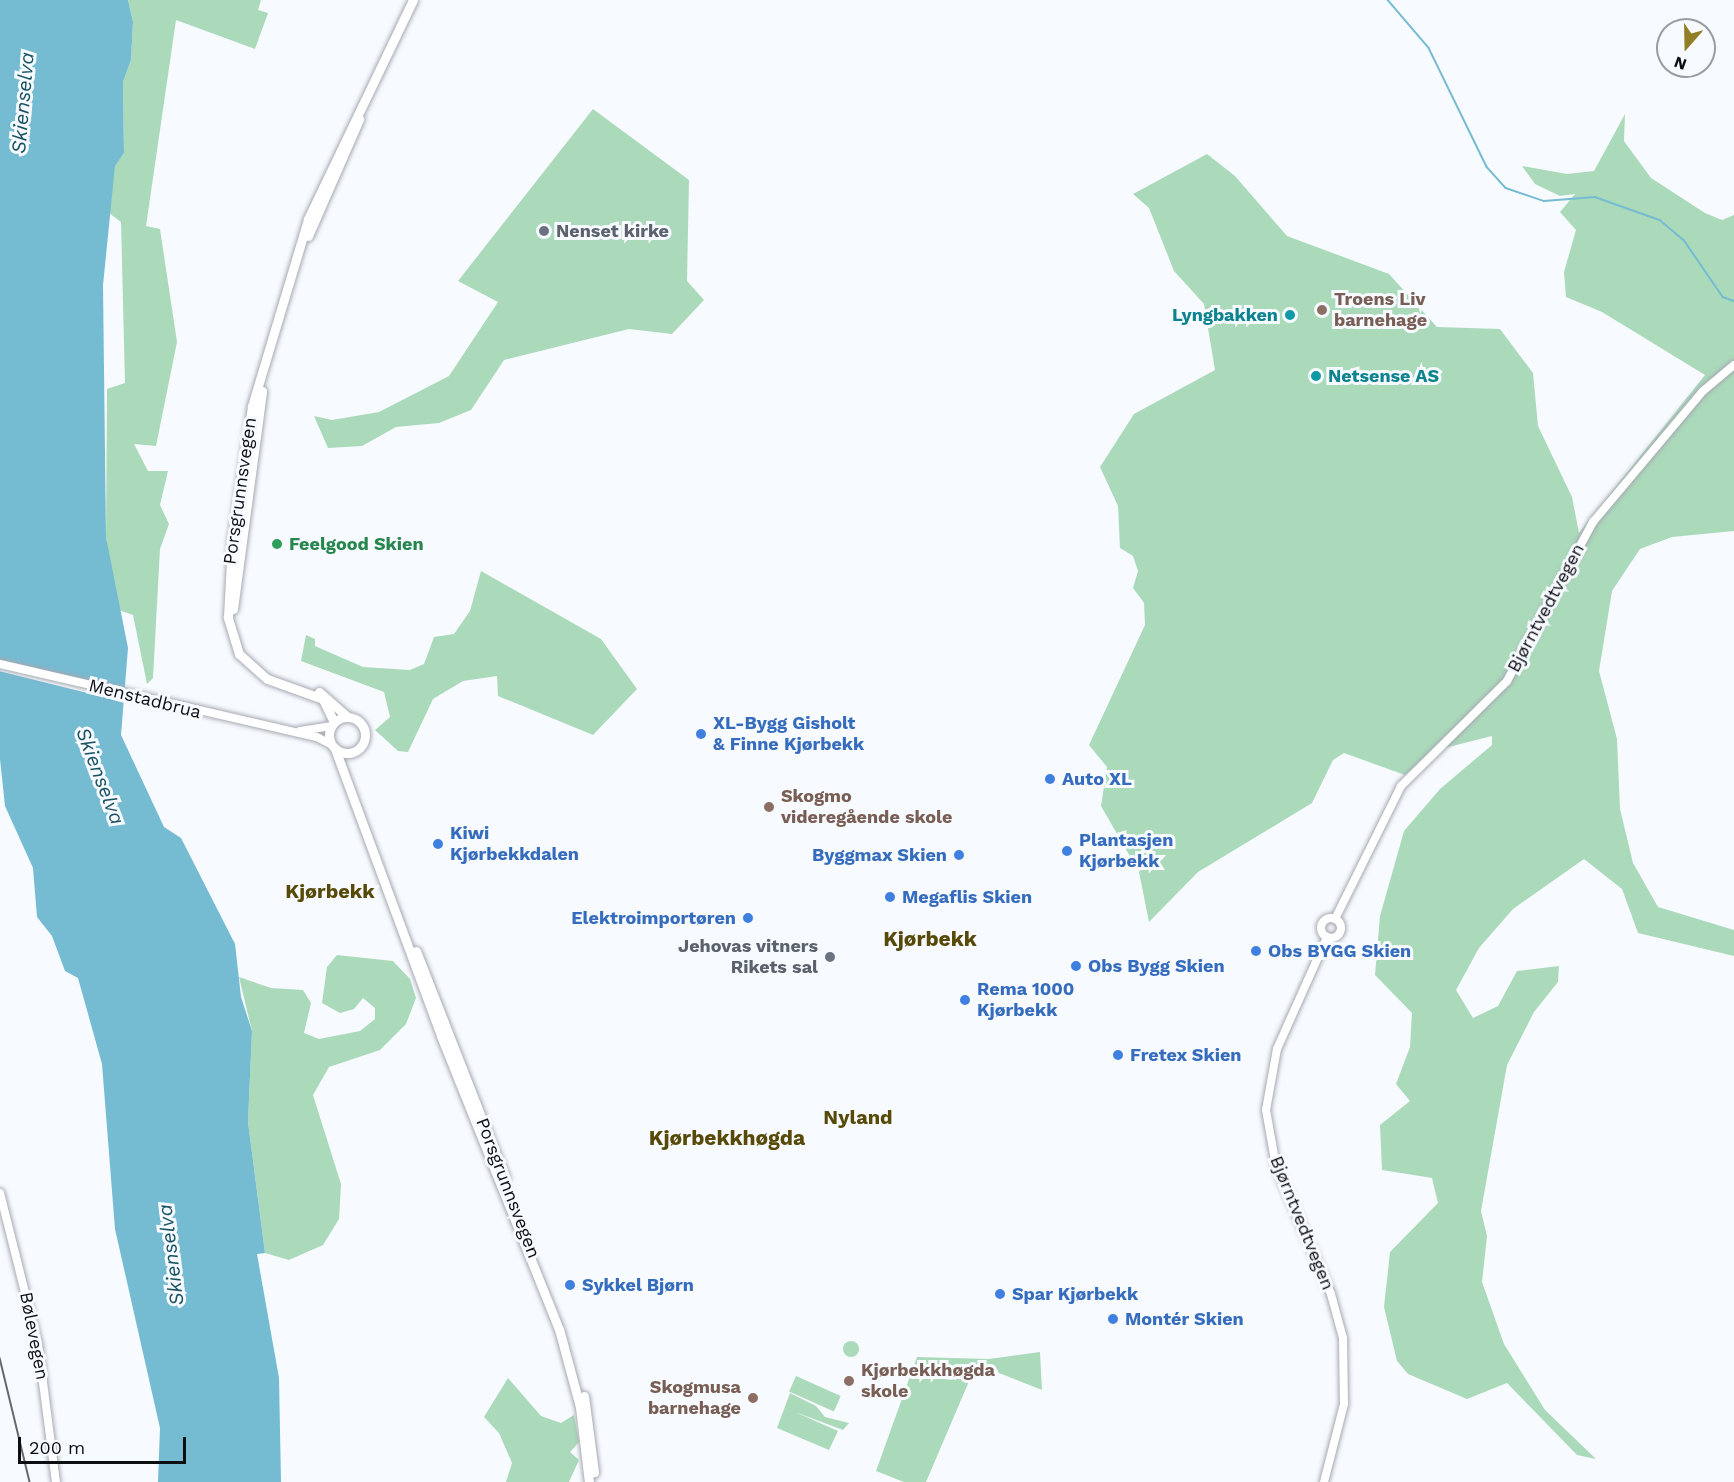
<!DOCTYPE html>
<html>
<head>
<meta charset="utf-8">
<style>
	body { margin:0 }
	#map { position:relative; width:1734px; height:1482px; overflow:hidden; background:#f7faff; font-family:"Work Sans",sans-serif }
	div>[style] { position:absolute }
	.green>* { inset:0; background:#abdabb; transform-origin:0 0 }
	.round { border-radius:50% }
	.water>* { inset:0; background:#75bbd2 }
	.pier>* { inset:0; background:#f7faff; transform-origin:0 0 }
	.stream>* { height:1.5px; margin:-0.75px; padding:0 0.75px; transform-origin:0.75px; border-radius:0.75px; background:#75bbd2 }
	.roads { filter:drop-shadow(0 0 2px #a6aab2) drop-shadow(0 0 2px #a6aab2) }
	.secondary>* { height:8px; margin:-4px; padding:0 4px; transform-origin:4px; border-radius:4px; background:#fff }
	.secondary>.ring { margin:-4px; padding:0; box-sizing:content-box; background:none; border:8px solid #fff; border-radius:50% }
	.primary>* { height:8px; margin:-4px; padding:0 4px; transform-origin:4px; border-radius:4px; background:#fff }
	.highway>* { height:9px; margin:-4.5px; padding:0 4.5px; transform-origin:4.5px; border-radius:4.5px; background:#fff }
	.highway>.ring { margin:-4.5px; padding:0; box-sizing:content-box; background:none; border:9px solid #fff; border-radius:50% }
	.rail>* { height:1.5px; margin:-0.75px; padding:0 0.75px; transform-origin:0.75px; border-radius:0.75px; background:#66686c }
	.dots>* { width:16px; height:16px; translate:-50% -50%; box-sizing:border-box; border:3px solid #f7faff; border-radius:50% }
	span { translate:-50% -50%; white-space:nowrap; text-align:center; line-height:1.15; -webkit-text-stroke:6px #f7faff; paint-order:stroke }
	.worship-label { font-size:18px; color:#5b616d; font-weight:700 }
	.left { translate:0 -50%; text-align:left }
	.right { translate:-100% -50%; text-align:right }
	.education-label { font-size:18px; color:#785e54; font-weight:700 }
	.culture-label { font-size:18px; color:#0d838f; font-weight:700 }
	.street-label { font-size:18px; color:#0d0e11 }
	.leisure-label { font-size:18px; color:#27864d; font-weight:700 }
	.shop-label { font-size:18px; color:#366cbe; font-weight:700 }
	.water-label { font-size:20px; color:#185263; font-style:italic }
	.neighbourhood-label { font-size:20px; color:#574907; font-weight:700 }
	.quarter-label { font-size:21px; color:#574907; font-weight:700 }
	.north { position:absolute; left:1656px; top:18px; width:60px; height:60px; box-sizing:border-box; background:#f7faff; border:2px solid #999ca0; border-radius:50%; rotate:200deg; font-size:16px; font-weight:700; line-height:24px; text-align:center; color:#0d0e11 }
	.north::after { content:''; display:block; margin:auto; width:21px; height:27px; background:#927e25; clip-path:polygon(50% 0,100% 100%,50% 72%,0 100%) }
	.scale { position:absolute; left:18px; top:1437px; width:168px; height:27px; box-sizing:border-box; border:3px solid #0d0e11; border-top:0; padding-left:8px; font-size:18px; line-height:21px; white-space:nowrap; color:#0d0e11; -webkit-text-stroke:4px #f7faff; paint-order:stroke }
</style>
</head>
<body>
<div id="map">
	<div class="green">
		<i style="clip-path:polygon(128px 0,261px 0,258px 10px,268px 13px,255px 49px,176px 20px,146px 226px,160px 229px,177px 342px,156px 446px,134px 444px,148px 471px,168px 471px,160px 505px,169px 524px,160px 549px,153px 678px,147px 684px,133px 615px,116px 609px,106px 537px,107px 389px,125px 383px,121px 222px,109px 213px,115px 165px,124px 153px,123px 82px,131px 60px,133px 22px)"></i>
		<i style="clip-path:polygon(593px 109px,689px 180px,687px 281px,704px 300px,672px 334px,629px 329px,504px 360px,471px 410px,439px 423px,396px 427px,362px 446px,328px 448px,314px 416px,332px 420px,379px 412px,449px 376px,498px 302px,458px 281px)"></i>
		<i style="clip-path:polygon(1625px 114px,1624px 141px,1651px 178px,1705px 213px,1722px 220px,1734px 215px,1734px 531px,1672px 537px,1640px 549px,1612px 591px,1599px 671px,1617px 739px,1620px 809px,1633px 863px,1658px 907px,1734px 930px,1734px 956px,1638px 933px,1622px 889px,1584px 859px,1513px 909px,1479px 948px,1456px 990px,1473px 1018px,1498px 1006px,1517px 971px,1559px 966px,1558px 982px,1534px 1012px,1507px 1065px,1481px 1211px,1487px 1236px,1482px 1282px,1504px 1344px,1545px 1410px,1596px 1459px,1577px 1455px,1507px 1383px,1467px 1399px,1408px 1374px,1397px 1361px,1384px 1307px,1390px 1252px,1438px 1203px,1432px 1178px,1382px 1170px,1380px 1125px,1410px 1101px,1396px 1084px,1410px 1047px,1412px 1013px,1375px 975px,1380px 916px,1404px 831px,1440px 789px,1492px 745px,1492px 736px,1433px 751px,1405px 775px,1344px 753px,1333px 760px,1312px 803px,1198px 872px,1149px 922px,1139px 872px,1101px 806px,1107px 767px,1089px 745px,1145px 625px,1144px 603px,1133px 588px,1138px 571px,1133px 556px,1120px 548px,1118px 506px,1100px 467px,1134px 414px,1215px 370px,1204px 304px,1174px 271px,1149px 208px,1133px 194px,1207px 154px,1235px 176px,1287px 236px,1389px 274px,1437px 327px,1500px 329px,1533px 373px,1538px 426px,1572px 497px,1579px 533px,1705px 375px,1602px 312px,1566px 297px,1564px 272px,1576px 230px,1560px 212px,1575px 194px,1560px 196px,1535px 184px,1522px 166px,1567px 174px,1594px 171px)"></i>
		<i style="clip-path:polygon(481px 571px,601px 639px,637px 689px,593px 735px,498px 696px,497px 676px,463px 681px,433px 699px,408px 752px,398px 751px,375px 730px,390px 717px,384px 692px,301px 661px,306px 635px,315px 639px,315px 646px,363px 667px,410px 670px,424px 664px,434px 637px,454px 634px,470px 611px)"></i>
		<i style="clip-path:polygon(337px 955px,393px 961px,410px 979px,416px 998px,406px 1024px,380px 1050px,329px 1067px,313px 1095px,341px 1184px,339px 1219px,323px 1245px,289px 1260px,265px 1253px,248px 1122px,252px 1031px,239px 977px,271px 988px,303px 990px,311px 1003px,304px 1033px,319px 1039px,360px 1031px,375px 1019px,375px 1008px,363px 998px,354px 1009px,340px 1013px,322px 1003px,327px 967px)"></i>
		<i class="round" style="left:843px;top:1341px;width:16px;height:16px"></i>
		<i style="clip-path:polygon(1040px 1352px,1042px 1390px,981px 1366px,973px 1372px,926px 1482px,904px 1482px,876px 1471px,917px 1357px,989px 1359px)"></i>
		<i style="left:796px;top:1376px;width:49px;height:17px;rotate:24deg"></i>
		<i style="clip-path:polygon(508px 1378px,541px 1416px,561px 1423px,574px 1415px,579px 1442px,570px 1452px,579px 1460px,569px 1482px,506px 1482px,512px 1463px,499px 1433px,484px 1417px)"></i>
		<i style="clip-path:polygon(790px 1393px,816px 1406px,825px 1417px,849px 1423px,843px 1430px,795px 1412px,838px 1431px,829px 1450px,777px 1428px)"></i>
	</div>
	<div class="water">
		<i style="clip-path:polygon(0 0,128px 0,133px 22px,131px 60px,123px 82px,124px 153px,115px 166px,103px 285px,106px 537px,128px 648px,121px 735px,164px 827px,181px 838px,235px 944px,241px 997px,252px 1031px,248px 1122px,265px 1253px,257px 1254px,279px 1378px,281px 1482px,158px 1482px,160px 1428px,115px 1229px,102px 1064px,78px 978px,65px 971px,52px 936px,37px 917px,33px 868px,5px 806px,0 759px)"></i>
	</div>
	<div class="pier">
		<i style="left:0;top:660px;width:130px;height:11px;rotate:14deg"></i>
	</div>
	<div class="stream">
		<i style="left:1388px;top:0;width:63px;rotate:49.5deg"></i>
		<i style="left:1429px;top:48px;width:132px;rotate:64deg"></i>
		<i style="left:1487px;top:167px;width:28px;rotate:48deg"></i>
		<i style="left:1506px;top:188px;width:40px;rotate:18.9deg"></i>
		<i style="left:1544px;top:201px;width:51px;rotate:-4.5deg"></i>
		<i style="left:1595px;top:197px;width:69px;rotate:19.5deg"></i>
		<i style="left:1660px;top:220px;width:31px;rotate:40deg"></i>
		<i style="left:1684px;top:240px;width:69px;rotate:55.6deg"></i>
		<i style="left:1723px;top:297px;width:12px;rotate:20deg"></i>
	</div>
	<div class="roads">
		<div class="secondary">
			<i class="ring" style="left:1321px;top:918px;width:12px;height:12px"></i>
			<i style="left:1335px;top:919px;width:148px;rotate:-63.6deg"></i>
			<i style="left:1401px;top:786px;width:149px;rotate:-44.7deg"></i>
			<i style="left:1507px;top:681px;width:181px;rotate:-61.6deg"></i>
			<i style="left:1593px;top:522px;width:171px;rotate:-50deg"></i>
			<i style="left:1703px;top:391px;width:40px;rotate:-40deg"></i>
			<i style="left:1324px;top:1482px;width:81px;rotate:-75.6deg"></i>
			<i style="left:1344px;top:1404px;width:66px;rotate:-90.9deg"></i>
			<i style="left:1343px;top:1338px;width:46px;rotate:-105.3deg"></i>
			<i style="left:1331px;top:1294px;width:139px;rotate:-113.3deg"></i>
			<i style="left:1276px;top:1166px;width:57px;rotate:-100.1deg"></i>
			<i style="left:1266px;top:1110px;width:62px;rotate:-79.8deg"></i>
			<i style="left:1277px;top:1049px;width:123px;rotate:-65.9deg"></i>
		</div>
		<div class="primary">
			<i style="left:0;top:664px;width:325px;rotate:13deg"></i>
			<i style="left:317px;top:737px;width:17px;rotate:28deg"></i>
			<i style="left:300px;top:731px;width:31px;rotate:-9deg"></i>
			<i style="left:0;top:1193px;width:156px;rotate:75.9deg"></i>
			<i style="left:38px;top:1344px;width:139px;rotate:82.6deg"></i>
		</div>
		<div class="highway">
			<i style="left:308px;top:236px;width:128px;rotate:-66.4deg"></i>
			<i style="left:233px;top:609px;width:220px;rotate:-82.4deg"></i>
			<i style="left:319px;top:692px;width:37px;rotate:41deg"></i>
			<i class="ring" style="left:329px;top:717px;width:27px;height:27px"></i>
			<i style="left:334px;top:722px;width:25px;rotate:-116deg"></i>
			<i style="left:323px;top:699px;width:59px;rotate:-160.3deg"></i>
			<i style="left:267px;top:679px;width:38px;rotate:-138deg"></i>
			<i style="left:239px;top:654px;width:39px;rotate:-107deg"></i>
			<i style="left:228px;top:617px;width:75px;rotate:-86.9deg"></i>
			<i style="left:232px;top:542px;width:137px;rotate:-81.6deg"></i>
			<i style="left:252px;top:406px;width:195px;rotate:-73.3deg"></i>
			<i style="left:308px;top:219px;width:243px;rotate:-64.4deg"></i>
			<i style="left:335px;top:749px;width:306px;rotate:69.7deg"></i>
			<i style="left:441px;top:1036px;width:316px;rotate:68.1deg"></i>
			<i style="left:559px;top:1329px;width:81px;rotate:74.9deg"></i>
			<i style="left:580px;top:1407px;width:76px;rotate:83.2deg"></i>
			<i style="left:416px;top:951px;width:244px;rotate:68.6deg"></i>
			<i style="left:584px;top:1396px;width:77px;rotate:82.5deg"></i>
		</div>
	</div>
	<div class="rail">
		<i style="left:0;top:1358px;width:128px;rotate:76.4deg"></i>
	</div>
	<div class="dots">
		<i style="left:544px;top:231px;background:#6b7280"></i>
		<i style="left:1322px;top:310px;background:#8d6e63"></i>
		<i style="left:1290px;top:315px;background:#0f9aa8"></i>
		<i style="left:1316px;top:376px;background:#0f9aa8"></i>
		<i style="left:277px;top:544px;background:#2e9e5b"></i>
		<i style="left:701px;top:734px;background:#3f7fe0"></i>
		<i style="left:1050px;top:779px;background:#3f7fe0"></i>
		<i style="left:769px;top:807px;background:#8d6e63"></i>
		<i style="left:438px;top:844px;background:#3f7fe0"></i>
		<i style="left:1067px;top:851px;background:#3f7fe0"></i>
		<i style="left:959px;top:855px;background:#3f7fe0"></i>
		<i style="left:890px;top:897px;background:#3f7fe0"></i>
		<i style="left:748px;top:918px;background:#3f7fe0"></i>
		<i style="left:1256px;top:951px;background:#3f7fe0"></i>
		<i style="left:830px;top:957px;background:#6b7280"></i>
		<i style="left:1076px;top:966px;background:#3f7fe0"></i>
		<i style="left:965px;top:1000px;background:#3f7fe0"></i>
		<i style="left:1118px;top:1055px;background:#3f7fe0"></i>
		<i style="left:570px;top:1285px;background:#3f7fe0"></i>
		<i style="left:1000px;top:1294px;background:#3f7fe0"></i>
		<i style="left:1113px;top:1319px;background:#3f7fe0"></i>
		<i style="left:849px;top:1381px;background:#8d6e63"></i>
		<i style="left:753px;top:1398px;background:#8d6e63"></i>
	</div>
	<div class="worship-label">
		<span class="left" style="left:556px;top:231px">Nenset kirke</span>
		<span class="right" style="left:818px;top:957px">Jehovas vitners<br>Rikets sal</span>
	</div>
	<div class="education-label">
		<span class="left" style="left:1334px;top:310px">Troens Liv<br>barnehage</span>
		<span class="left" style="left:781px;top:807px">Skogmo<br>videregående skole</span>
		<span class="left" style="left:861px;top:1381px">Kjørbekkhøgda<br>skole</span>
		<span class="right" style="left:741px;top:1398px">Skogmusa<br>barnehage</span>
	</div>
	<div class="culture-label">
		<span class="right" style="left:1278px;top:315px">Lyngbakken</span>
		<span class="left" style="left:1328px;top:376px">Netsense AS</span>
	</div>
	<div class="street-label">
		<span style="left:240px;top:491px;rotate:-82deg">Porsgrunnsvegen</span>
		<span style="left:1546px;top:608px;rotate:-62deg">Bjørntvedtvegen</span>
		<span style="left:145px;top:699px;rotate:14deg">Menstadbrua</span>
		<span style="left:508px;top:1188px;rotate:69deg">Porsgrunnsvegen</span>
		<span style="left:1302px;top:1223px;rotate:68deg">Bjørntvedtvegen</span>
		<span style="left:34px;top:1336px;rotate:79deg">Bølevegen</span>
	</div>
	<div class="leisure-label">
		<span class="left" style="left:289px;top:544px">Feelgood Skien</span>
	</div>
	<div class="shop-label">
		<span class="left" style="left:713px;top:734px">XL-Bygg Gisholt<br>&amp; Finne Kjørbekk</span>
		<span class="left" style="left:1062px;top:779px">Auto XL</span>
		<span class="left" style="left:450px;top:844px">Kiwi<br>Kjørbekkdalen</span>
		<span class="left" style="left:1079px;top:851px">Plantasjen<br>Kjørbekk</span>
		<span class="right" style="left:947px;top:855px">Byggmax Skien</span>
		<span class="left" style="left:902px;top:897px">Megaflis Skien</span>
		<span class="right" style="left:736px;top:918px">Elektroimportøren</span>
		<span class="left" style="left:1268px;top:951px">Obs BYGG Skien</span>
		<span class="left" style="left:1088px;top:966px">Obs Bygg Skien</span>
		<span class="left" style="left:977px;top:1000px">Rema 1000<br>Kjørbekk</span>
		<span class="left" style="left:1130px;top:1055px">Fretex Skien</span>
		<span class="left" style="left:582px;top:1285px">Sykkel Bjørn</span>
		<span class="left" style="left:1012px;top:1294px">Spar Kjørbekk</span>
		<span class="left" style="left:1125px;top:1319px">Montér Skien</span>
	</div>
	<div class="water-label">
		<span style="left:23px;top:103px;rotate:-85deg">Skienselva</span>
		<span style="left:100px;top:776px;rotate:69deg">Skienselva</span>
		<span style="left:171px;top:1255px;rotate:-97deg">Skienselva</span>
	</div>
	<div class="neighbourhood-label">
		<span style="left:330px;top:891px">Kjørbekk</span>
		<span style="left:858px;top:1117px">Nyland</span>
	</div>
	<div class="quarter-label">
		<span style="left:930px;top:939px">Kjørbekk</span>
		<span style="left:727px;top:1138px">Kjørbekkhøgda</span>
	</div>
	<div class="north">N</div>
	<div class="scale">200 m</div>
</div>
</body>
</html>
